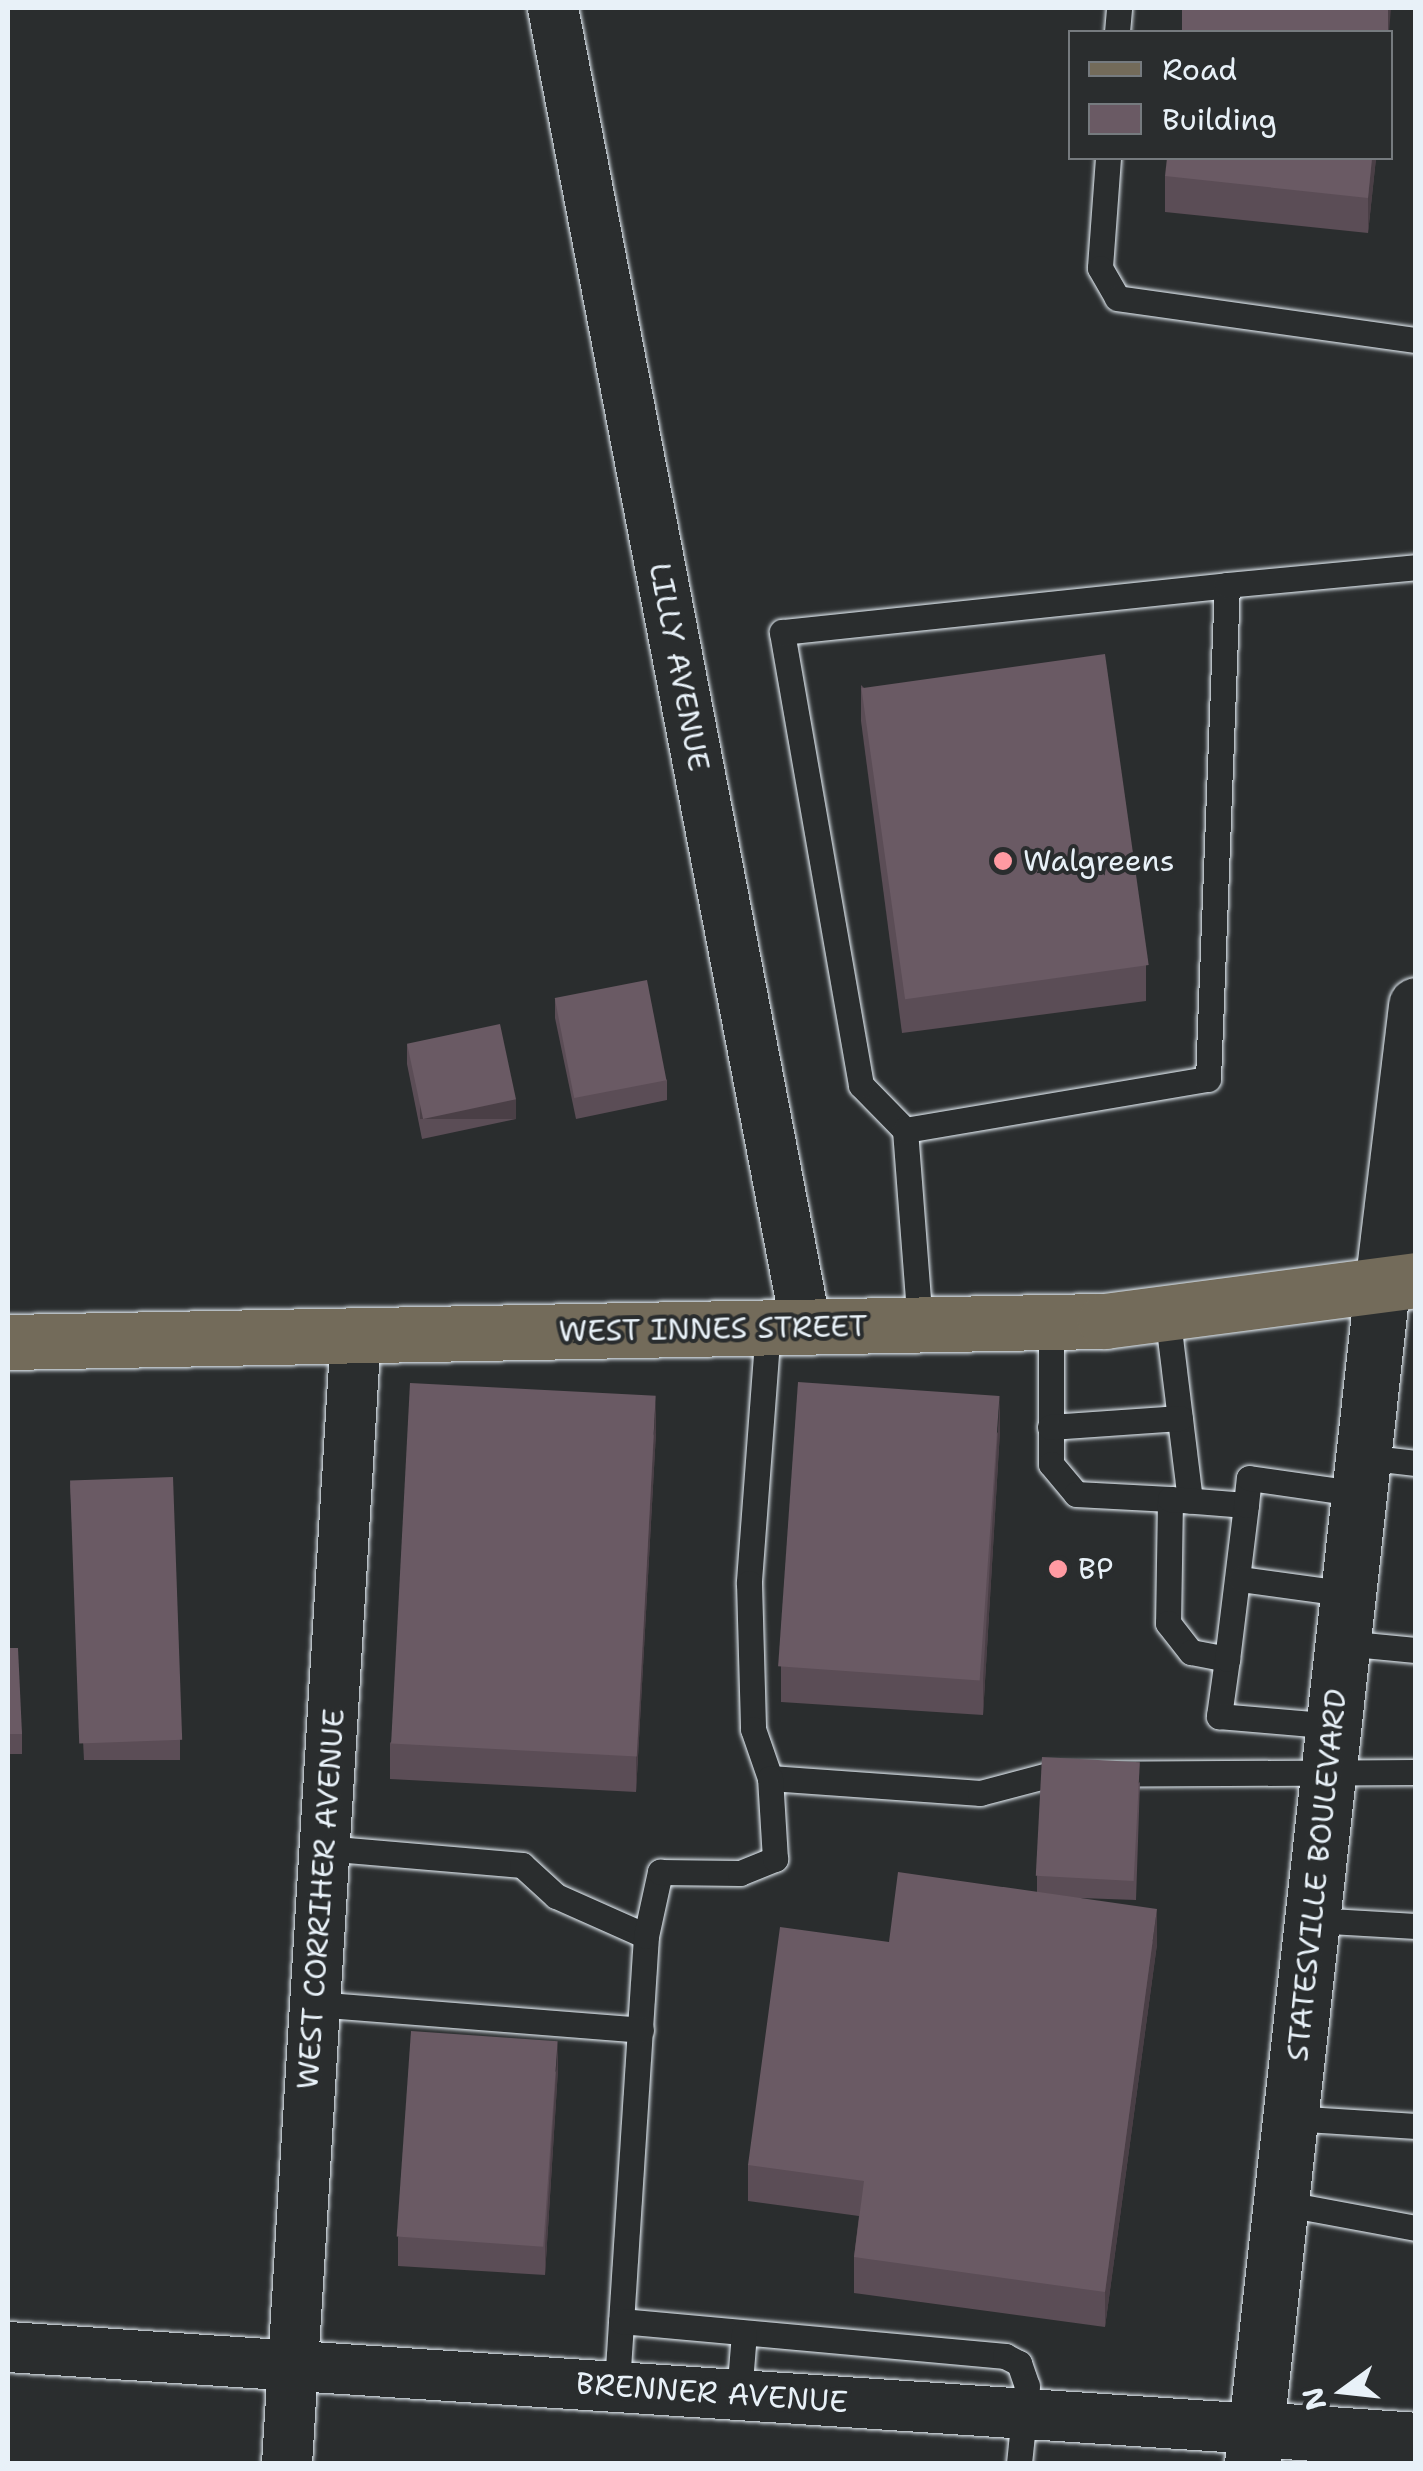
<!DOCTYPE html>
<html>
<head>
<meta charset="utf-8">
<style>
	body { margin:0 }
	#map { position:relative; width:1423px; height:2471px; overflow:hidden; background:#2a2d2e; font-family:"Shantell Sans",sans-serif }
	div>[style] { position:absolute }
	.roads { filter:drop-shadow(0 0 2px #e8f1f8) drop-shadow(0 0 2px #e8f1f8) }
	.service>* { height:25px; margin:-12.5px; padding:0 12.5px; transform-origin:12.5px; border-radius:12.5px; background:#2a2d2e }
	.minor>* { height:50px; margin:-25px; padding:0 25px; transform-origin:25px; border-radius:25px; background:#2a2d2e }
	.tertiary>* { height:55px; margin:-27.5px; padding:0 27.5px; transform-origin:27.5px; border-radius:27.5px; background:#2a2d2e }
	.secondary>* { height:55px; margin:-27.5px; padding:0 27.5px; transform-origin:27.5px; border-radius:27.5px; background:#2a2d2e }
	.primary>* { height:55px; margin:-27.5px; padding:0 27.5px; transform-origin:27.5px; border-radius:27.5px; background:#736b5a }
	.wall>* { inset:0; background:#5b4d56 }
	.shaded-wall>* { inset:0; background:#4a3f46; transform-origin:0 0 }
	.building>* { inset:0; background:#6a5a64; transform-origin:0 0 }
	.dots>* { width:28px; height:28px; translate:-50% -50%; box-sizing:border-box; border:5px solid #2a2d2e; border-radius:50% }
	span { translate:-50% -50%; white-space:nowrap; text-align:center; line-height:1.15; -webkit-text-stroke:8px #2a2d2e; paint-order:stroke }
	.street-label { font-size:30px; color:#e8f1f8 }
	.poi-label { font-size:30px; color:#e8f1f8 }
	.left { translate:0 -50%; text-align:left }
	.frame { position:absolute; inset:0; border:10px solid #e8f1f8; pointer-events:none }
	.legend { position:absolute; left:1068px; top:30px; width:325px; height:130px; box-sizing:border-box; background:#2a2d2e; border:2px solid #767b7f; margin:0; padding:12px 18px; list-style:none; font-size:30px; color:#e8f1f8 }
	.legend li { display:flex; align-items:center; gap:20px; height:50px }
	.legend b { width:50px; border:2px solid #767b7f }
	.north { position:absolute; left:1293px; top:2341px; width:100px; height:100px; -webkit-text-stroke:8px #2a2d2e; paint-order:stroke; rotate:255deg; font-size:28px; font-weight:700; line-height:40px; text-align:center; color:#e8f1f8 }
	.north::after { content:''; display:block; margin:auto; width:35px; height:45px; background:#e8f1f8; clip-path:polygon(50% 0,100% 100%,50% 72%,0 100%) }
</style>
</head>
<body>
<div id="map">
	<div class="roads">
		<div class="service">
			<i style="left:1117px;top:32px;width:24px;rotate:-85deg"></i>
			<i style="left:1108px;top:158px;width:110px;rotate:94.2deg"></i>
			<i style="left:1100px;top:268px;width:34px;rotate:60deg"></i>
			<i style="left:1117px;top:298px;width:302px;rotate:8deg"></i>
			<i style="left:905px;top:1130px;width:63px;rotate:-134.4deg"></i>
			<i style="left:861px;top:1085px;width:460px;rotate:-99.9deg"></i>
			<i style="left:782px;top:632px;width:447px;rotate:-6deg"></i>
			<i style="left:1167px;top:1313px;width:189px;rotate:83deg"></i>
			<i style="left:1051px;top:1322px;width:142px;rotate:90deg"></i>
			<i style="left:1051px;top:1464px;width:39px;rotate:50deg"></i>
			<i style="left:1076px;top:1494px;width:94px;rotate:3deg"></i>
			<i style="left:1170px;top:1499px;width:124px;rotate:90.9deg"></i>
			<i style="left:1168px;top:1623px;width:37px;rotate:52deg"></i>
			<i style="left:1191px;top:1652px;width:37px;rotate:11deg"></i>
			<i style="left:1227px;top:1659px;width:58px;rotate:98deg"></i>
			<i style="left:1219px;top:1716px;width:116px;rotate:4.9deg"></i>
			<i style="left:920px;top:1325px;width:196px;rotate:-94.4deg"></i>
			<i style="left:905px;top:1130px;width:307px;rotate:-9.6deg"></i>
			<i style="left:1208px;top:1079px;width:494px;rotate:-87.8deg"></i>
			<i style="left:1227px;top:585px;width:190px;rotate:-5.4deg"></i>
			<i style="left:768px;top:1328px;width:256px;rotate:94.3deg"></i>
			<i style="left:749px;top:1583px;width:146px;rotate:88.4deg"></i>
			<i style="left:753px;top:1729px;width:52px;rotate:70.9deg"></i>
			<i style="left:770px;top:1778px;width:211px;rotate:4.1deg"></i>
			<i style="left:980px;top:1793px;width:74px;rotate:-14.8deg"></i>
			<i style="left:1052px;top:1774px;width:364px;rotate:-0.3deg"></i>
			<i style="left:1050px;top:1427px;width:130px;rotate:-4deg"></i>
			<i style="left:1364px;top:1457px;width:52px;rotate:6.6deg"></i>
			<i style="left:1170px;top:1499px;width:76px;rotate:4.5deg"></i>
			<i style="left:1246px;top:1505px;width:155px;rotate:97deg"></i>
			<i style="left:1246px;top:1505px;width:27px;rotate:-84deg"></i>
			<i style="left:1249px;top:1478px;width:112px;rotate:8.2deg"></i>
			<i style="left:1241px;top:1579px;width:109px;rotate:7.9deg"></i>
			<i style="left:1343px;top:1643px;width:73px;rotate:5.5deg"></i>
			<i style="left:324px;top:1848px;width:199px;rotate:4.9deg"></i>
			<i style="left:522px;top:1865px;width:46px;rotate:42.4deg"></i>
			<i style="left:556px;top:1896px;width:98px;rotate:24deg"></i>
			<i style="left:646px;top:1936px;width:452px;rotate:93.7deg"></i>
			<i style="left:1312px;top:1920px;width:104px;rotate:3.3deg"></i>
			<i style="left:646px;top:1936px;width:66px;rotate:-77.7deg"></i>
			<i style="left:660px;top:1872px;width:80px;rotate:0.7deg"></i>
			<i style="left:740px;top:1873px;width:38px;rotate:-22deg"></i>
			<i style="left:775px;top:1859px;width:81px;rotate:-93.5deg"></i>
			<i style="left:314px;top:2004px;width:328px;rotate:4.5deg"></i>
			<i style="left:1290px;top:2118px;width:126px;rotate:3.6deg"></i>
			<i style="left:1281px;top:2203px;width:137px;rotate:10.5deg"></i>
			<i style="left:621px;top:2321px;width:386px;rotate:5.2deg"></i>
			<i style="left:1005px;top:2356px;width:16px;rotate:27deg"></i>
			<i style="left:1019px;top:2363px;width:24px;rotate:71deg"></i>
			<i style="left:1027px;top:2386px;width:78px;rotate:95.9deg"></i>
			<i style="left:739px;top:2395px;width:62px;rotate:-85.4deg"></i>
		</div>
		<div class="minor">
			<i style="left:553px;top:8px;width:1343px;rotate:79.14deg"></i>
			<i style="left:8px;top:2347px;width:1251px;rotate:3.76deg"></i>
			<i style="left:287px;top:2464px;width:1132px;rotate:-86.51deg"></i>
		</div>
		<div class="tertiary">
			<i style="left:1382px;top:1287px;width:284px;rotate:-83.1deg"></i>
			<i style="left:1256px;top:2429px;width:160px;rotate:3.9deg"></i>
		</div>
		<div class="secondary">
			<i style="left:1252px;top:2464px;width:1184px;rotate:-83.7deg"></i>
		</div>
		<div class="primary">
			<i style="left:8px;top:1342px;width:1097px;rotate:-1.1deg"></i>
			<i style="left:1105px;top:1321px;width:314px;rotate:-7.5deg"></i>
		</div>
	</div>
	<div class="wall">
		<i style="clip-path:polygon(1376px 158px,1368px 233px,1165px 212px,1165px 176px)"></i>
		<i style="clip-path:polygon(861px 685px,1146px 965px,1146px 1001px,902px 1033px,861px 721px)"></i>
		<i style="clip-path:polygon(555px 998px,667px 1080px,667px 1100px,576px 1119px,555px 1018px)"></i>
		<i style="clip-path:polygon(407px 1044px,516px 1119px,422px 1139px,407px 1064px)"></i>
		<i style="clip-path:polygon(1000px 1430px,983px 1715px,781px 1702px,781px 1666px)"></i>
		<i style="clip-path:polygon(656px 1432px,636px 1792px,390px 1779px,390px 1743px)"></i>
		<i style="clip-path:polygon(70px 1483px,180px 1740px,180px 1760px,84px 1760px)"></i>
		<i style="clip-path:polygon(8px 1648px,22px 1734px,22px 1754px,8px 1754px)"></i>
		<i style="clip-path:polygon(1140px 1782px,1136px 1900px,1080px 1898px,1157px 1944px,1105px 2327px,854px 2293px,854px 2257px,859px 2216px,748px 2201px,748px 2165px,889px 1942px,1037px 1892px,1037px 1876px)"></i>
		<i style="clip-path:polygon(558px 2069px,545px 2275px,398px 2266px,398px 2237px)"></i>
	</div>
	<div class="shaded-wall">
		<i style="clip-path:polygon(1388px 8px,1391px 8px,1389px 32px,1385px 32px)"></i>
		<i style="clip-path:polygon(1372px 158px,1376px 158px,1368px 233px,1368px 198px)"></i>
		<i style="left:516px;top:1099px;width:20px;height:96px;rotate:90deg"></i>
		<i style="clip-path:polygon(1000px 1395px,1000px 1430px,983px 1715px,983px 1679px)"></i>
		<i style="clip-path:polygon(656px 1396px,656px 1432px,636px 1792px,636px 1756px)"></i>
		<i style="clip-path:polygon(1157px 1909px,1157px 1944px,1105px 2327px,1105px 2292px)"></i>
		<i style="clip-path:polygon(558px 2041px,558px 2069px,545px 2275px,545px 2247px)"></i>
	</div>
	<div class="building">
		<i style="left:1182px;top:8px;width:206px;height:24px"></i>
		<i style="clip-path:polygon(1167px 158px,1372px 158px,1368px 198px,1165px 176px)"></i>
		<i style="left:1105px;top:654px;width:314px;height:246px;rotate:82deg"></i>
		<i style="left:647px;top:980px;width:102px;height:94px;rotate:79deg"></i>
		<i style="left:500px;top:1024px;width:77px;height:95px;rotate:78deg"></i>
		<i style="left:798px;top:1382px;width:202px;height:285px;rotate:4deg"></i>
		<i style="left:410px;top:1383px;width:246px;height:361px;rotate:3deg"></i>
		<i style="left:173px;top:1477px;width:263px;height:103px;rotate:88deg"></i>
		<i style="clip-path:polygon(8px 1648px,18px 1648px,22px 1734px,8px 1734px)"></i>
		<i style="left:1042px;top:1757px;width:98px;height:119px;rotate:3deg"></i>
		<i style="clip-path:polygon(898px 1872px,1157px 1909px,1105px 2292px,854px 2257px,864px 2181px,748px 2165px,780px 1927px,889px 1942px)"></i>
		<i style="left:411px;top:2031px;width:147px;height:206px;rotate:4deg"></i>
	</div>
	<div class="dots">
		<i style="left:1003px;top:861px;background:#ff9aa2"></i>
		<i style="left:1058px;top:1569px;background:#ff9aa2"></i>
	</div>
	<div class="street-label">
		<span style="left:679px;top:667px;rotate:79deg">LILLY AVENUE</span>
		<span style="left:713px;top:1329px;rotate:-1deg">WEST INNES STREET</span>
		<span style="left:1317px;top:1875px;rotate:-84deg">STATESVILLE BOULEVARD</span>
		<span style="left:321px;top:1899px;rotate:-86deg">WEST CORRIHER AVENUE</span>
		<span style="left:712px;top:2393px;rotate:4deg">BRENNER AVENUE</span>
	</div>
	<div class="poi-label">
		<span class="left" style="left:1023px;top:861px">Walgreens</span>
		<span class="left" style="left:1078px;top:1569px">BP</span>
	</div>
	<div class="frame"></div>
	<ul class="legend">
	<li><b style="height:12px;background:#736b5a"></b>Road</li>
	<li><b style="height:28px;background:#6a5a64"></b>Building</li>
	</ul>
	<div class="north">N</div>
</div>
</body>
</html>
